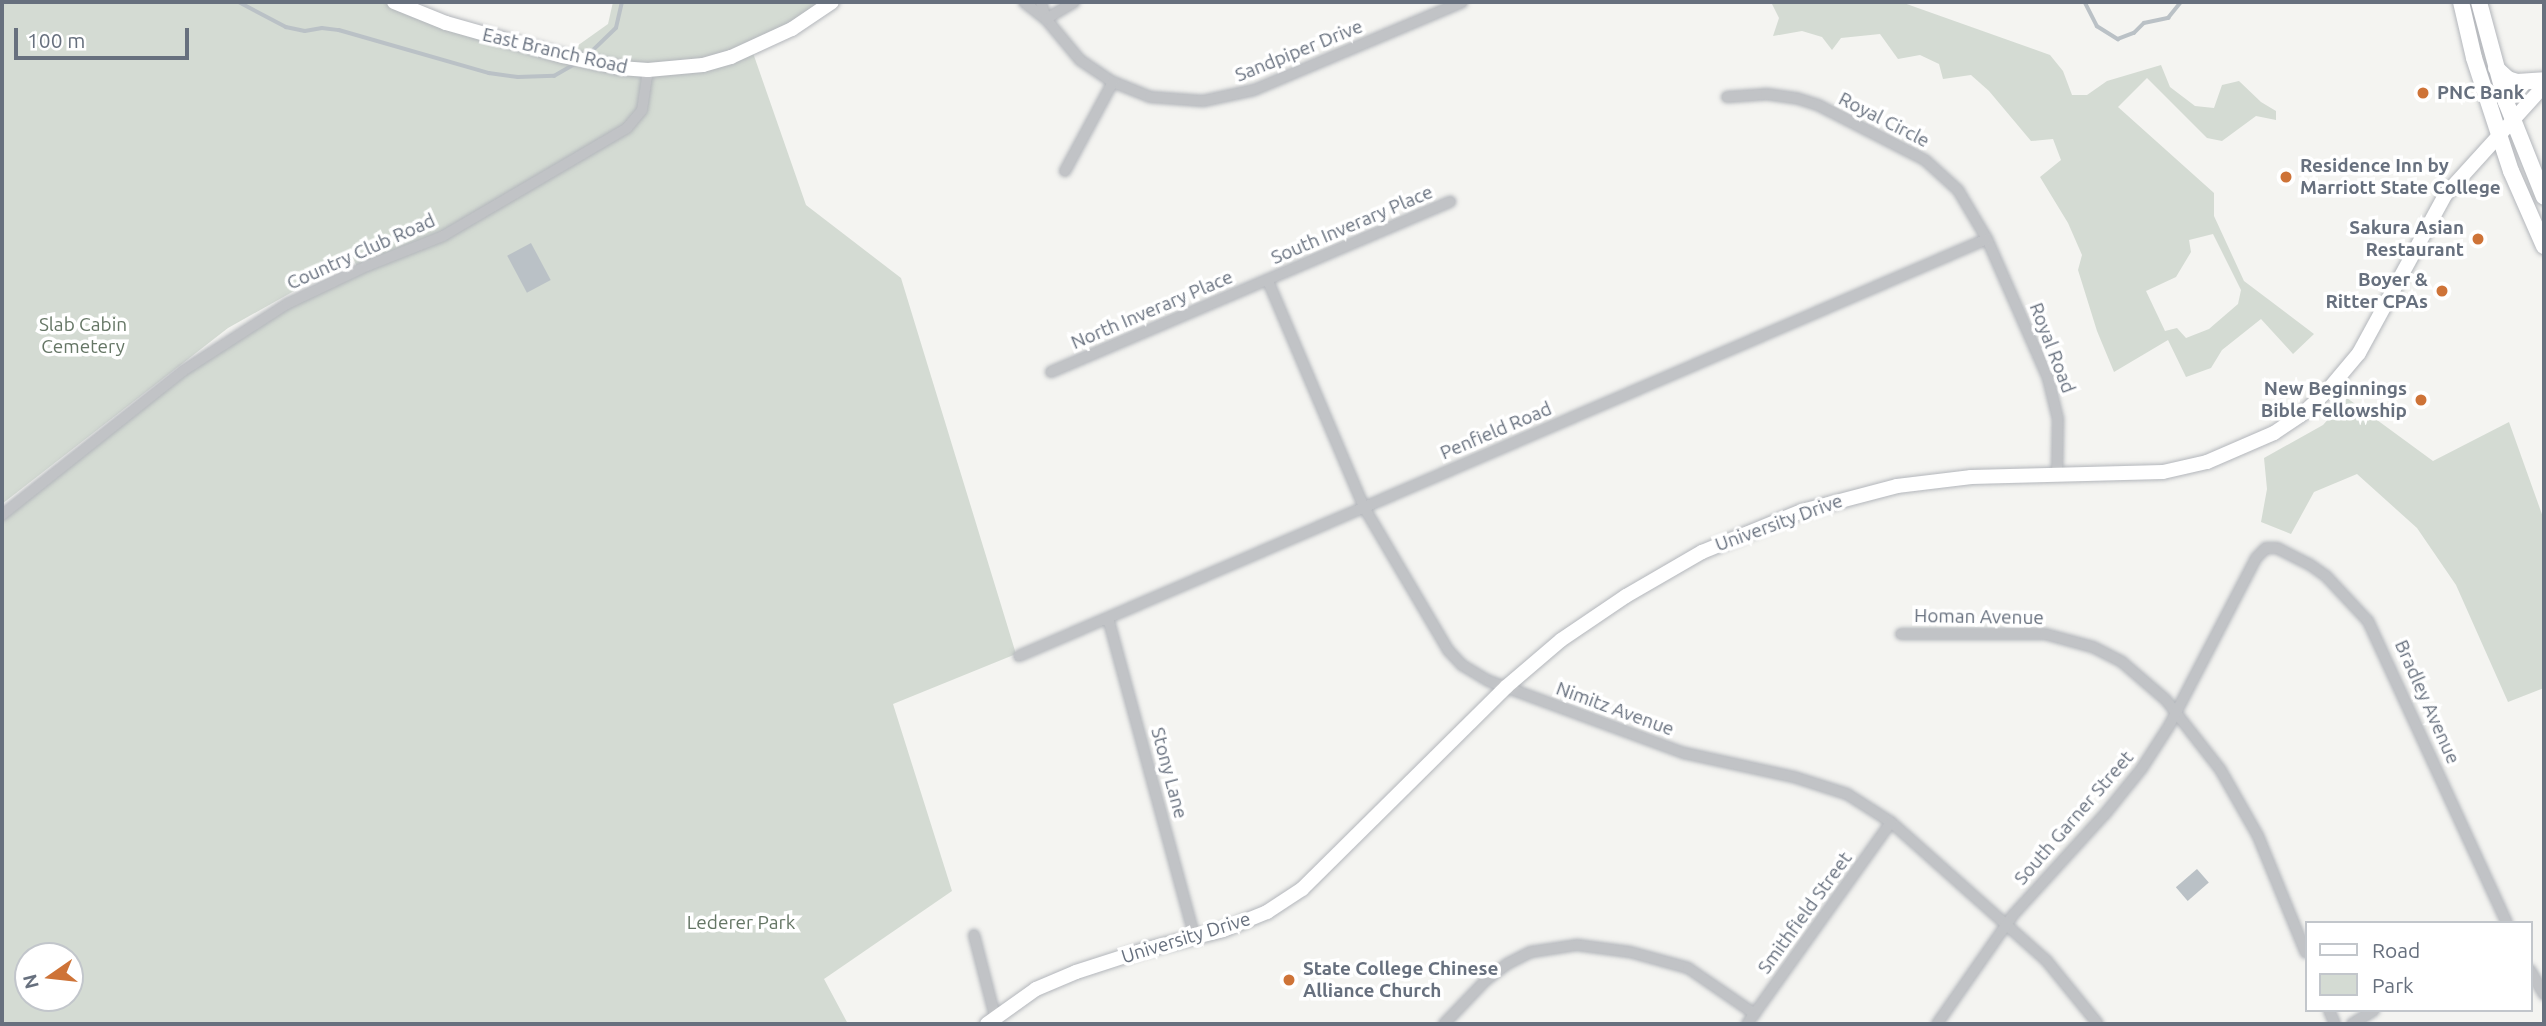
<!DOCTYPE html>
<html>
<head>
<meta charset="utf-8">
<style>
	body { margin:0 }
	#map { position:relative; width:2546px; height:1026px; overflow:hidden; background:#f4f4f1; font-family:Ubuntu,sans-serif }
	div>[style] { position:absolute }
	.green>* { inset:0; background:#d4dbd3 }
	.water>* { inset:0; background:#bac1c6; transform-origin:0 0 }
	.stream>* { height:3.5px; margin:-1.75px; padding:0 1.75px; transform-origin:1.75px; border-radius:1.75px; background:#bac1c6 }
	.roads { filter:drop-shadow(0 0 2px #b3b6bb) drop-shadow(0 0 2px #b3b6bb) }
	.minor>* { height:10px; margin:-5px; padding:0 5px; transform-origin:5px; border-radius:5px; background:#c1c3c6 }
	.secondary>* { height:14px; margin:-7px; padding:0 7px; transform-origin:7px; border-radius:7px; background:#fff }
	.primary>* { height:16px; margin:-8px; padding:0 8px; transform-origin:8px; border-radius:8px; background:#fff }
	.dots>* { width:19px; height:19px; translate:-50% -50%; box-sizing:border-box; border:4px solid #fff; border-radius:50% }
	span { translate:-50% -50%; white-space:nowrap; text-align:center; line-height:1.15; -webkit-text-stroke:7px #fff; paint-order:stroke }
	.street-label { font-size:19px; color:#67707e }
	.poi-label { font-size:19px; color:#67707e; font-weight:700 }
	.left { translate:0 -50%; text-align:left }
	.right { translate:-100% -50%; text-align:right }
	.park-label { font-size:19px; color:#657665 }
	.frame { position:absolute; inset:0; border:4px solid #67707e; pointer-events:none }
	.legend { position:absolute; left:2305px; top:921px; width:228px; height:91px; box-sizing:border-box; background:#fff; border:2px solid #c2c6cb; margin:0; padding:9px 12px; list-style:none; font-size:21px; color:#67707e }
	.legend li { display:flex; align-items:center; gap:14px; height:35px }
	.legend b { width:35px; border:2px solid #c2c6cb }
	.north { position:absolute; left:14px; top:942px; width:70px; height:70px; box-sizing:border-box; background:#fff; border:2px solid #c2c6cb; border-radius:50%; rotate:256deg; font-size:19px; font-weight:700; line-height:28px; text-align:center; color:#67707e }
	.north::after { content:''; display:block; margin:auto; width:24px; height:32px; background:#ce7337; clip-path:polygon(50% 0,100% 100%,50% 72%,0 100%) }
	.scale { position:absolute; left:14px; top:28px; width:175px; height:32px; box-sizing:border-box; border:4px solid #67707e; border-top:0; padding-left:9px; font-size:21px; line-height:24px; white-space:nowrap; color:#67707e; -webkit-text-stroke:5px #fff; paint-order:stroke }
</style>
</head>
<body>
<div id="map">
	<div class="green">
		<i style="clip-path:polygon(evenodd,2px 2px,394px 2px,563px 56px,608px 24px,613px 2px,832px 2px,752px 50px,806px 205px,901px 278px,1016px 654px,893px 704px,952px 891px,824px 979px,848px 1024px,2px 1024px,2px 516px,230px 339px,358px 269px,353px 258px,228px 328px,2px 504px,2px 2px,28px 956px,70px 956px,70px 998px,28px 998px,28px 956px)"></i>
		<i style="clip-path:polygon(evenodd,1771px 2px,1901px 2px,2050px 55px,2063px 71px,2072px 95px,2087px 95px,2107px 81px,2161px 65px,2170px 87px,2195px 106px,2214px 108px,2222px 85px,2239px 81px,2261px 102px,2276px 111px,2276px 120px,2256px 116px,2222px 141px,2207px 138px,2147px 78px,2118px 107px,2214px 193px,2214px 216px,2244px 281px,2314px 334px,2293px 354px,2261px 319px,2222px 350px,2211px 368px,2186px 377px,2168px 340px,2114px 372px,2097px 331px,2078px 270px,2082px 255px,2068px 223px,2040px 177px,2061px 160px,2053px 139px,2031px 141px,1989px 91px,1971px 75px,1943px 79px,1939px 64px,1920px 55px,1898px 59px,1880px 34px,1841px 38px,1832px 50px,1822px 37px,1802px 31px,1773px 36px,1779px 18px,1771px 2px,2213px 234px,2241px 290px,2238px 304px,2209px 329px,2186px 338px,2177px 328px,2165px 331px,2146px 291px,2176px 277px,2191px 252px,2189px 240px,2213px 234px)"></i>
		<i style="clip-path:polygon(2347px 398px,2433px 461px,2509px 422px,2544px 520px,2544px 688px,2508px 702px,2456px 585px,2417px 528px,2357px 474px,2314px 492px,2291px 534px,2261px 522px,2267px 489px,2264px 458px,2323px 425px)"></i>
	</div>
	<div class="water">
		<i style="left:531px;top:243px;width:42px;height:27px;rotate:62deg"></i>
		<i style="left:2197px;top:869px;width:18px;height:28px;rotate:49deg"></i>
	</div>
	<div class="stream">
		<i style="left:239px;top:2px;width:53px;rotate:28deg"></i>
		<i style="left:286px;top:27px;width:19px;rotate:12deg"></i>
		<i style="left:305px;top:31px;width:17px;rotate:-10deg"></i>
		<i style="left:322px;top:28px;width:17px;rotate:7deg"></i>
		<i style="left:339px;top:30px;width:156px;rotate:16deg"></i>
		<i style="left:489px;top:73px;width:29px;rotate:8deg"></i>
		<i style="left:518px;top:77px;width:36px;rotate:-2deg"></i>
		<i style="left:554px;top:76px;width:24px;rotate:-30deg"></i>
		<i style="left:2085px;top:2px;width:27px;rotate:63deg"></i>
		<i style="left:2097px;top:26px;width:25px;rotate:32deg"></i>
		<i style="left:2118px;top:39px;width:17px;rotate:-21deg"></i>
		<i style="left:2134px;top:33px;width:14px;rotate:-45deg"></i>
		<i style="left:2144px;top:23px;width:25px;rotate:-12deg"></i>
		<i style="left:2168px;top:18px;width:21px;rotate:-51deg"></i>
		<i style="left:587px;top:56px;width:40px;rotate:-44deg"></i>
		<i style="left:616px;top:28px;width:27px;rotate:-77deg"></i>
	</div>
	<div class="roads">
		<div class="minor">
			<i style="left:1024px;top:2px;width:28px;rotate:38deg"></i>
			<i style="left:1046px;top:19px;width:53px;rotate:50.3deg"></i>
			<i style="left:1080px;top:60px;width:40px;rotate:34deg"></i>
			<i style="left:1113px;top:82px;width:40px;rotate:22deg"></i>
			<i style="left:1150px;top:97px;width:53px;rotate:4.3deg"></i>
			<i style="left:1203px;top:101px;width:52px;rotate:-12.2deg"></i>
			<i style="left:1254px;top:90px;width:226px;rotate:-22.9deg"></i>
			<i style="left:1041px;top:2px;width:18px;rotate:74deg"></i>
			<i style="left:1046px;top:19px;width:33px;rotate:-31deg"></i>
			<i style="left:1727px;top:97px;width:39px;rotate:-4deg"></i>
			<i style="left:1766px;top:94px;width:30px;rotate:8deg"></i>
			<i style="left:1796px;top:98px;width:23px;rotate:18deg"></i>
			<i style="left:1818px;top:105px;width:120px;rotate:27.2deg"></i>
			<i style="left:1925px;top:160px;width:45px;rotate:42.3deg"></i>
			<i style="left:1958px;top:190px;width:57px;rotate:59.4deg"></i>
			<i style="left:1987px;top:239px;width:152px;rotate:66.3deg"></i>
			<i style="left:2048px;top:378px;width:42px;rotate:76.3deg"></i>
			<i style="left:2058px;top:419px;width:56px;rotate:91deg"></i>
			<i style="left:1065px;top:171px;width:101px;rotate:-61.7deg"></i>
			<i style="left:1268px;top:281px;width:248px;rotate:67deg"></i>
			<i style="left:1365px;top:509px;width:164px;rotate:59.5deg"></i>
			<i style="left:1448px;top:650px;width:21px;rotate:47deg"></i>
			<i style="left:1462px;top:665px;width:31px;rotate:31deg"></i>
			<i style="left:1489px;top:681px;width:208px;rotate:20.3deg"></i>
			<i style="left:1684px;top:753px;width:113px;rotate:12.3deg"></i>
			<i style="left:1794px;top:777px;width:56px;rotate:17.8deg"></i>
			<i style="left:1847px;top:794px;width:52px;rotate:32.5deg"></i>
			<i style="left:1891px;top:822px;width:208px;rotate:41.7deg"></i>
			<i style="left:2046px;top:960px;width:82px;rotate:50.9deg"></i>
			<i style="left:1051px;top:372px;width:434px;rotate:-23.1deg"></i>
			<i style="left:2px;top:515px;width:231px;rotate:-38.5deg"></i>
			<i style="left:183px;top:371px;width:124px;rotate:-32.8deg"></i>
			<i style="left:287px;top:304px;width:89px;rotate:-25.4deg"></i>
			<i style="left:367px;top:266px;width:82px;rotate:-21.5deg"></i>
			<i style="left:443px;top:236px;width:213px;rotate:-30.4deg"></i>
			<i style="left:627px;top:128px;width:23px;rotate:-50deg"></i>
			<i style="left:642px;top:110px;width:40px;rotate:-81.5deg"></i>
			<i style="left:1108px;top:618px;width:332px;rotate:74.8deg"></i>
			<i style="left:1901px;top:634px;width:144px"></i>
			<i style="left:2045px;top:634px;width:50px;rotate:15.2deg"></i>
			<i style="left:2093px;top:647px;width:33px;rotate:27deg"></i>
			<i style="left:2122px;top:662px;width:58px;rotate:40.8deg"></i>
			<i style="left:2166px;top:700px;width:88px;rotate:52deg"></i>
			<i style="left:2220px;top:769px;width:77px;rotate:60.4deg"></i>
			<i style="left:2258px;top:836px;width:126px;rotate:67.7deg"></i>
			<i style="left:1019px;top:656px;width:1054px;rotate:-23.31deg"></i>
			<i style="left:974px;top:935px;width:88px;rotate:75.5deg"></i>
			<i style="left:2530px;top:970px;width:28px;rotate:60deg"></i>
			<i style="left:2329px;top:1010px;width:15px;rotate:67deg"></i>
			<i style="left:1444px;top:1024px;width:61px;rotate:-46.3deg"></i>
			<i style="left:1486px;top:980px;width:26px;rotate:-37deg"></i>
			<i style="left:1507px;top:964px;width:27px;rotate:-27deg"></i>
			<i style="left:1531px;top:952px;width:47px;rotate:-8.7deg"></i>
			<i style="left:1577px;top:945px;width:53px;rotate:7.5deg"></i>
			<i style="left:1630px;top:952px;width:60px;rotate:15.4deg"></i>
			<i style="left:1688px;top:968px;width:81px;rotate:34.5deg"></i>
			<i style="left:1747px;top:1024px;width:248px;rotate:-54.5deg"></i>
			<i style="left:1937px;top:1024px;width:133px;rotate:-55.1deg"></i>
			<i style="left:2013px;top:915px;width:137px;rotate:-47.7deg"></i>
			<i style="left:2105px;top:814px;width:59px;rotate:-51.2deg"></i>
			<i style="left:2142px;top:768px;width:50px;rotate:-57.3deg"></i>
			<i style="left:2169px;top:726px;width:189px;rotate:-62.6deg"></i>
			<i style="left:2256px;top:558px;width:14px;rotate:-45deg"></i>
			<i style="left:2266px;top:548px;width:11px"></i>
			<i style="left:2277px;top:548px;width:36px;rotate:27deg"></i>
			<i style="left:2309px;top:564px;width:21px;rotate:35deg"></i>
			<i style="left:2326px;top:576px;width:62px;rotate:47deg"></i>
			<i style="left:2368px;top:621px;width:332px;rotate:65.3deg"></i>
			<i style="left:2352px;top:1024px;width:26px;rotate:-32deg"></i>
		</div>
		<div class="secondary">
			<i style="left:394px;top:2px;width:56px;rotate:22deg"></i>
			<i style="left:446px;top:23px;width:122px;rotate:15.8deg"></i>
			<i style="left:563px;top:56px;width:58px;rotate:11.9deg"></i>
			<i style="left:620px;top:68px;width:28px;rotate:4deg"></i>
			<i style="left:648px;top:70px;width:55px;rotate:-5.2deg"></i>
			<i style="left:703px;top:65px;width:29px;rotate:-16deg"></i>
			<i style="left:731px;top:57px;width:67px;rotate:-24.7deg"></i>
			<i style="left:792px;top:29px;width:48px;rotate:-34deg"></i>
			<i style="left:987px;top:1024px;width:60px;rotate:-35.5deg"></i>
			<i style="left:1036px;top:989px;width:43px;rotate:-23deg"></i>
			<i style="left:1076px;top:972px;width:71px;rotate:-17.9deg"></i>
			<i style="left:1144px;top:950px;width:81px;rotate:-14.2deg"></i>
			<i style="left:1223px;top:930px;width:48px;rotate:-22.2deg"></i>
			<i style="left:1267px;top:912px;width:42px;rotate:-33.3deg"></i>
			<i style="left:1302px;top:889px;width:287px;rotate:-44.7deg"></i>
			<i style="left:1506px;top:687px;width:72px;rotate:-40.5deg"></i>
			<i style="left:1561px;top:640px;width:78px;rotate:-34.1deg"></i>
			<i style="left:1626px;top:596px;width:88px;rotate:-30.1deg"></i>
			<i style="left:1702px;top:552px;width:108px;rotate:-22.3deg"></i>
			<i style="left:1802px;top:511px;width:98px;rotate:-14.7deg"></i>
			<i style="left:1897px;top:486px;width:75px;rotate:-6.9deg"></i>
			<i style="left:1971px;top:477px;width:192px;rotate:-1.5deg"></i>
			<i style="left:2163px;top:472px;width:45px;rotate:-12.8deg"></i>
			<i style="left:2207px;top:462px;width:73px;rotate:-23.4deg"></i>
			<i style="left:2274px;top:433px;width:32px;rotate:-34deg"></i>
			<i style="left:2301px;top:415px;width:37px;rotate:-43deg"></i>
			<i style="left:2328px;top:390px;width:48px;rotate:-50deg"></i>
			<i style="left:2359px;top:353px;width:180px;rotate:-61.4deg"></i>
			<i style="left:2445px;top:195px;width:147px;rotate:-47.8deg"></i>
		</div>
		<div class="primary">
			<i style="left:2461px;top:2px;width:57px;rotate:76.9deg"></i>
			<i style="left:2474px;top:58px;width:119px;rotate:71.9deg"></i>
			<i style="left:2511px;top:171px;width:82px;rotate:66.3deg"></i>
			<i style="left:2479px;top:2px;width:104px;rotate:74.9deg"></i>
			<i style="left:2506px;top:102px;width:102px;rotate:68.2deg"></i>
			<i style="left:2496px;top:68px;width:16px;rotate:43deg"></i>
			<i style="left:2508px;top:79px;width:9px;rotate:18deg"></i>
			<i style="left:2517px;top:82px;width:27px;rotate:-4deg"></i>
		</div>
	</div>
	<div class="dots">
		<i style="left:2423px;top:93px;background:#ce7337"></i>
		<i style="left:2286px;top:177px;background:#ce7337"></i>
		<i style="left:2478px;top:239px;background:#ce7337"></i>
		<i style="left:2442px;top:291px;background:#ce7337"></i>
		<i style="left:2421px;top:400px;background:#ce7337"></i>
		<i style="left:1289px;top:980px;background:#ce7337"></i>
	</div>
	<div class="street-label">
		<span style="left:555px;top:51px;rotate:13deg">East Branch Road</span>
		<span style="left:1299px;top:51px;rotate:-22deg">Sandpiper Drive</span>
		<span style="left:1884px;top:120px;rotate:27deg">Royal Circle</span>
		<span style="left:1352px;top:225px;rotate:-23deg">South Inverary Place</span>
		<span style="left:361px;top:252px;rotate:-24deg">Country Club Road</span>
		<span style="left:1152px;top:310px;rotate:-23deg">North Inverary Place</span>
		<span style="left:2052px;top:348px;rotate:69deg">Royal Road</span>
		<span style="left:1496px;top:431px;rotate:-23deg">Penfield Road</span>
		<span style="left:1779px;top:523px;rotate:-20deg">University Drive</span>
		<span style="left:1979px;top:617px;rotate:1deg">Homan Avenue</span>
		<span style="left:2427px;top:702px;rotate:66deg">Bradley Avenue</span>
		<span style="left:1615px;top:709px;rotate:20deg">Nimitz Avenue</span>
		<span style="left:1169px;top:773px;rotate:75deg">Stony Lane</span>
		<span style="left:2074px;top:818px;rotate:-49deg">South Garner Street</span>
		<span style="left:1805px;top:913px;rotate:-54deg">Smithfield Street</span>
		<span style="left:1186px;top:938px;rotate:-17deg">University Drive</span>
	</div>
	<div class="poi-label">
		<span class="left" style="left:2437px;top:93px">PNC Bank</span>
		<span class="left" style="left:2300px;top:177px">Residence Inn by<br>Marriott State College</span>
		<span class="right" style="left:2464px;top:239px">Sakura Asian<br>Restaurant</span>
		<span class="right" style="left:2428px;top:291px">Boyer &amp;<br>Ritter CPAs</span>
		<span class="right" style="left:2407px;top:400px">New Beginnings<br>Bible Fellowship</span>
		<span class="left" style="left:1303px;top:980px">State College Chinese<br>Alliance Church</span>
	</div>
	<div class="park-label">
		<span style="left:83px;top:336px">Slab Cabin<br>Cemetery</span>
		<span style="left:741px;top:923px">Lederer Park</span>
	</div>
	<div class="frame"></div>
	<ul class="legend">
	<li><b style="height:9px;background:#fff"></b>Road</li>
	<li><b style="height:19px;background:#d4dbd3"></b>Park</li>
	</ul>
	<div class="north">N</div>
	<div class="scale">100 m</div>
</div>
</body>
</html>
